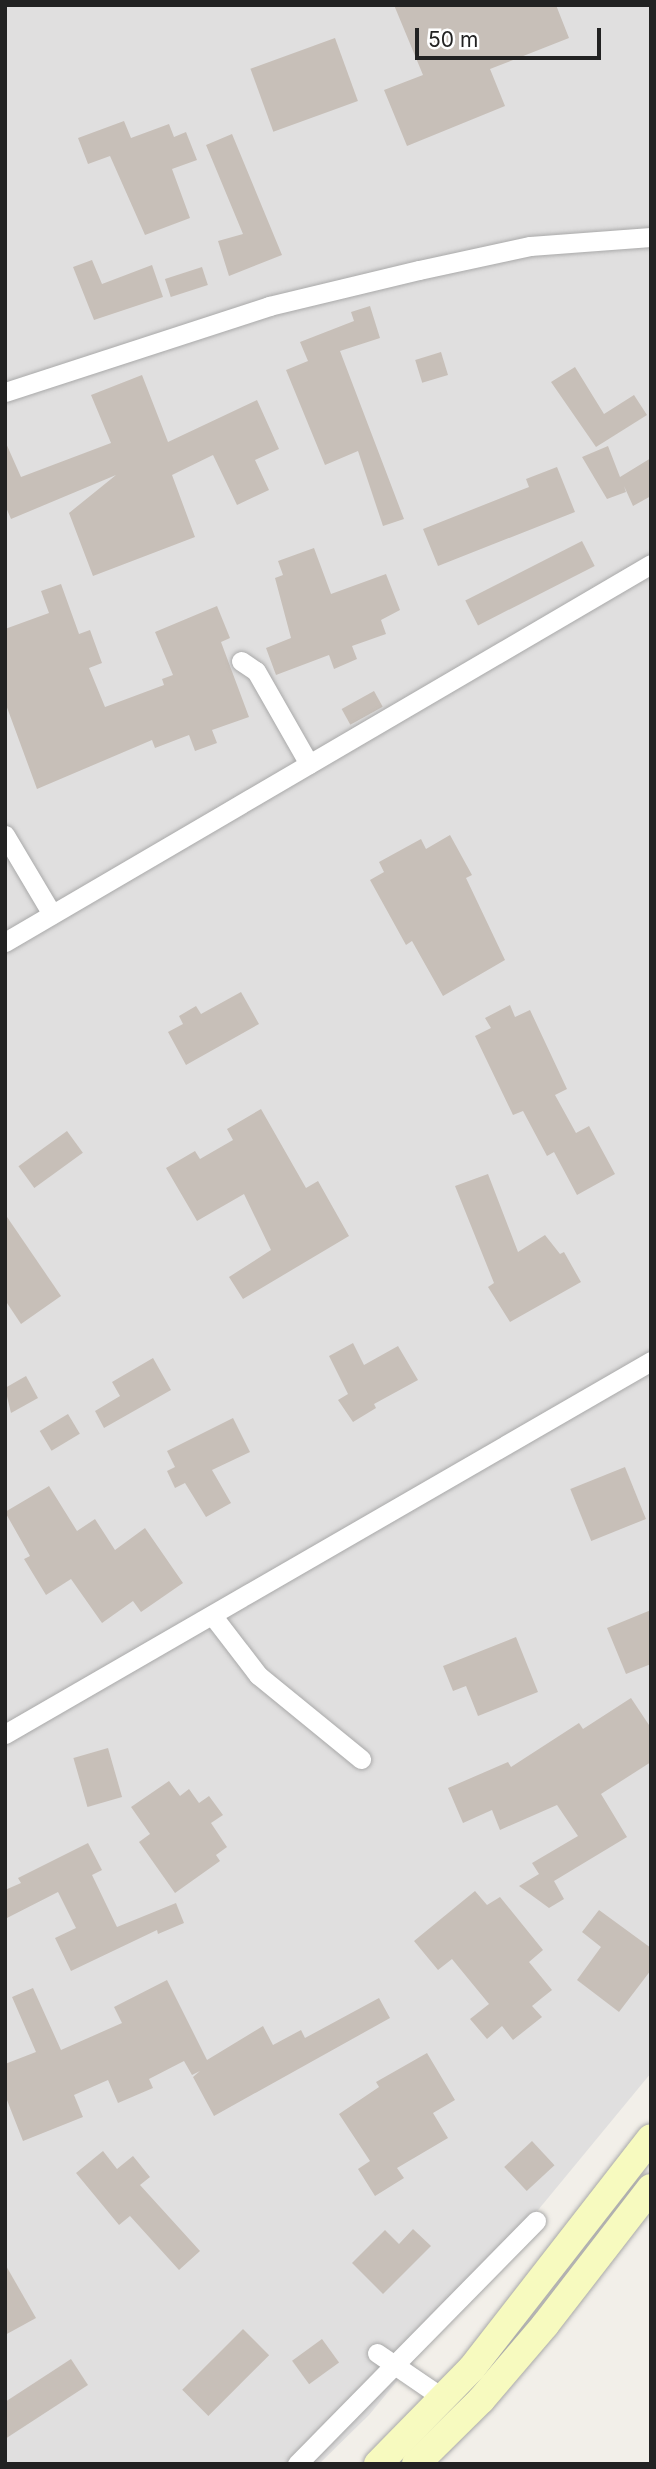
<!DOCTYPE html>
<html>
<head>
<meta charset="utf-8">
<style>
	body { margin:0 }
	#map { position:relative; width:656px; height:2469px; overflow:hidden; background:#f2efe9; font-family:Inter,sans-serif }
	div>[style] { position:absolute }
	.residential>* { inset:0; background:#e0dfdf }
	.building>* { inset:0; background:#c7bfb8; transform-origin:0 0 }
	.roads { filter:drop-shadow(0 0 2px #a9a9a9) drop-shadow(0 0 2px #a9a9a9) }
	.minor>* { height:19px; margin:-9.5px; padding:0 9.5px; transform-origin:9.5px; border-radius:9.5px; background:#fff }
	.secondary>* { height:28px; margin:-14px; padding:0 14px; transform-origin:14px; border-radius:14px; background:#f7fabf }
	span { translate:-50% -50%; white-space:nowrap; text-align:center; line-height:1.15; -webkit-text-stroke:5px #fff; paint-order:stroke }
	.frame { position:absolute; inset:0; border:7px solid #222; pointer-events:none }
	.scale { position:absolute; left:415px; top:28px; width:186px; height:32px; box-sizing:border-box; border:4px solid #222; border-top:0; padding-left:9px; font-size:21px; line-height:24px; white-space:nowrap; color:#222; -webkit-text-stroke:5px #fff; paint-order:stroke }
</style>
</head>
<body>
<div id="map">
	<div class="residential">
		<i style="clip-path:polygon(5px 5px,651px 5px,651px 2073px,369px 2415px,319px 2464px,5px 2464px)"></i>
	</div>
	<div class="building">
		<i style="clip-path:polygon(394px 5px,556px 5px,569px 38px,490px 69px,505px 106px,407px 146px,384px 90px,423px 75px)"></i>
		<i style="left:335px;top:38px;width:67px;height:90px;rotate:70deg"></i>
		<i style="clip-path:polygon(124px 121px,131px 138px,169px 124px,174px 137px,186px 132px,197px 160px,172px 169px,190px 218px,145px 235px,110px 156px,88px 164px,78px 138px)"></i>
		<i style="clip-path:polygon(232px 134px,282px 255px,229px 276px,218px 241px,243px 234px,206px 145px)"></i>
		<i style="clip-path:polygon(92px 260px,102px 284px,152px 265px,163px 297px,94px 320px,73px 267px)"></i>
		<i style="left:202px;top:267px;width:19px;height:39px;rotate:72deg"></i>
		<i style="clip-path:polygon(370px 306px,380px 338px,340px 351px,404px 519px,383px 526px,358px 451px,325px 465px,286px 370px,308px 361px,300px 342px,354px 321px,351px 312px)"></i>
		<i style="left:441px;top:352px;width:24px;height:27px;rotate:73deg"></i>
		<i style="clip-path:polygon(575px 367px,604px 414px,634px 395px,647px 415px,596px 447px,551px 382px)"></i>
		<i style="clip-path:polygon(142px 375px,168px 442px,257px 400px,279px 449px,255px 460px,269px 490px,237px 505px,213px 455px,172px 475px,195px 537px,93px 576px,69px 513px,116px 475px,11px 519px,5px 505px,5px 441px,21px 477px,111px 443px,91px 395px)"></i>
		<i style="clip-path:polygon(608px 446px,620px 477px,651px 458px,651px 496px,633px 506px,624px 486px,626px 492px,607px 499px,582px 457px)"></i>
		<i style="clip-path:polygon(557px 467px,575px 512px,438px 566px,423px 529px,529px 487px,526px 479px)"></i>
		<i style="left:582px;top:541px;width:28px;height:131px;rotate:63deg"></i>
		<i style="clip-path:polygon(314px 548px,331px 594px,386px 574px,400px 610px,381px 620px,386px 634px,352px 646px,357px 659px,334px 669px,329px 655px,276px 675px,266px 648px,291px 638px,275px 578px,283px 575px,278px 561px)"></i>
		<i style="clip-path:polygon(61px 584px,79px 634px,90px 630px,102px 663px,89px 668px,105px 707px,164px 685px,162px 679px,173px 675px,155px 632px,217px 606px,230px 638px,221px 642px,249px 717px,212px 730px,217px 743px,195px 751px,189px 735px,155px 748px,152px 740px,37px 789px,5px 702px,5px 629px,49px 613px,41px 591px)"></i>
		<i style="left:374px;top:691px;width:18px;height:37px;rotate:61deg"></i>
		<i style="clip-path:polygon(450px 835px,472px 875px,466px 878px,505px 960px,443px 996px,412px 941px,406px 945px,370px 880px,384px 872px,379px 862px,421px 839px,426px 849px)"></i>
		<i style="clip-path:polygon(241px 992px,259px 1024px,186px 1065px,168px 1032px,183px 1024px,179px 1016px,196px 1006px,201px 1014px)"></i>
		<i style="clip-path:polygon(510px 1005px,515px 1017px,530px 1010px,567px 1089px,555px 1095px,576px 1133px,589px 1126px,615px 1174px,577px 1195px,554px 1152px,547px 1156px,523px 1111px,513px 1115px,475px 1036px,491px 1028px,485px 1018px)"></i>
		<i style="clip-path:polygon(261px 1109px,306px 1188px,318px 1181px,349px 1236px,243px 1299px,229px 1277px,271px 1250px,244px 1194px,197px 1221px,166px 1168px,195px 1151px,200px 1159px,233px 1140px,227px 1129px)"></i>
		<i style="left:67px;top:1131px;width:27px;height:60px;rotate:54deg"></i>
		<i style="clip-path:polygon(488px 1174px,518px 1252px,545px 1235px,560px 1254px,564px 1252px,581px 1282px,510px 1322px,488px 1287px,494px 1283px,455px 1186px)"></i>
		<i style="clip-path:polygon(5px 1214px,61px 1296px,21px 1324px,5px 1300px)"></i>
		<i style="clip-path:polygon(353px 1343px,364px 1365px,398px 1346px,418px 1380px,374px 1404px,376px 1408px,353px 1422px,338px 1400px,348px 1394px,329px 1356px)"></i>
		<i style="clip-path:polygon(153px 1358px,171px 1390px,104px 1428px,95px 1411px,120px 1396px,112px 1382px)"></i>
		<i style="clip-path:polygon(26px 1376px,38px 1398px,11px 1413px,5px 1388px)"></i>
		<i style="left:68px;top:1414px;width:23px;height:33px;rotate:59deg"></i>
		<i style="clip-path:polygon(233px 1418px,250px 1452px,212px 1470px,231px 1503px,206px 1517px,185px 1483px,175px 1488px,167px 1471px,175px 1467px,167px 1451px)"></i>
		<i style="left:625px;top:1467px;width:56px;height:59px;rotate:68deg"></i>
		<i style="clip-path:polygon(49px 1486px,77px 1531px,95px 1519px,115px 1550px,145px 1528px,183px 1583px,141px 1612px,133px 1601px,102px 1623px,71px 1579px,46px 1595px,24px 1559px,30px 1556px,5px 1512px)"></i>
		<i style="clip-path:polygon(651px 1610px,651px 1664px,626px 1674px,607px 1628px)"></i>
		<i style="clip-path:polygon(516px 1637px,538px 1692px,478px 1716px,466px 1686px,453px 1691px,443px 1666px)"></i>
		<i style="clip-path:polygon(631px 1698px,651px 1728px,651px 1762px,601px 1794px,627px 1837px,554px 1881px,564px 1899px,549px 1908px,519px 1886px,539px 1874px,532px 1863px,578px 1836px,557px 1805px,500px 1830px,492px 1810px,463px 1823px,448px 1788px,508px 1762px,511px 1767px,579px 1723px,583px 1729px)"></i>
		<i style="left:108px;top:1748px;width:51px;height:36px;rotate:74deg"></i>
		<i style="clip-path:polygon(169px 1781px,180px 1796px,189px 1789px,199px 1803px,209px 1796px,223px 1815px,211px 1823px,227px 1847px,216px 1855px,220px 1861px,175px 1893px,139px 1842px,150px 1834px,131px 1807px)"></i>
		<i style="clip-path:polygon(88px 1843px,102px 1870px,92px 1875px,117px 1927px,176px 1903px,184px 1923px,158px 1934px,157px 1930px,71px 1971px,55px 1938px,76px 1928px,58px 1892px,5px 1919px,5px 1890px,21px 1883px,18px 1878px)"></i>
		<i style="clip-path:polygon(475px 1891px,487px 1905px,500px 1897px,543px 1950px,529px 1962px,552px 1990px,532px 2006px,542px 2017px,513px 2040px,502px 2026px,487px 2039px,470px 2019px,489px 2004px,452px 1959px,438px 1970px,414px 1941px)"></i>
		<i style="clip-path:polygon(599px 1910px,651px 1948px,651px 1970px,619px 2012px,577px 1980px,601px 1947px,582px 1932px)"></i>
		<i style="clip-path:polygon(167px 1980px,207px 2060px,263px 2026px,273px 2045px,301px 2030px,305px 2038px,379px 1998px,390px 2018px,214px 2116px,193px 2077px,200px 2071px,192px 2075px,184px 2061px,149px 2079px,153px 2088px,118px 2103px,108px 2080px,74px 2095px,83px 2117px,23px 2141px,5px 2095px,5px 2064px,36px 2052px,12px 1997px,33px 1988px,61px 2050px,122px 2023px,114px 2007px)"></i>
		<i style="clip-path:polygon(427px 2053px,455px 2100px,433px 2113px,448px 2138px,397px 2168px,404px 2178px,375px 2196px,358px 2169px,370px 2161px,339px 2114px,379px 2087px,376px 2082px)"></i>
		<i style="left:532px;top:2141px;width:33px;height:38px;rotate:47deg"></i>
		<i style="clip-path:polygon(103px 2151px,117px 2169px,133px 2156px,150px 2177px,140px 2185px,200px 2251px,179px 2270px,130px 2216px,119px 2225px,76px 2173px)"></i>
		<i style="clip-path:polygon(413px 2229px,431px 2246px,383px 2294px,352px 2263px,385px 2230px,399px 2244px)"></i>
		<i style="clip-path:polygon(5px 2264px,36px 2318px,5px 2335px)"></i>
		<i style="left:243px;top:2329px;width:37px;height:86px;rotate:45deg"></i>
		<i style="left:322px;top:2339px;width:29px;height:37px;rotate:54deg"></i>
		<i style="clip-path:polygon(71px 2359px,88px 2385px,5px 2439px,5px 2402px)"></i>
	</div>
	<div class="roads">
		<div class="minor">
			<i style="left:5px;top:392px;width:278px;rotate:-18deg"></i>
			<i style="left:269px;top:306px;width:154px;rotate:-13.5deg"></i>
			<i style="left:419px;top:270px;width:114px;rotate:-12.2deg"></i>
			<i style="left:530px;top:246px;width:121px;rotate:-4.3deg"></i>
			<i style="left:241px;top:661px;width:18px;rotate:34deg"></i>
			<i style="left:256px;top:671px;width:107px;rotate:60.3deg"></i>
			<i style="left:5px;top:835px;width:92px;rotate:59.3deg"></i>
			<i style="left:5px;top:942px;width:748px;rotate:-30.33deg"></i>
			<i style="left:212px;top:1615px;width:76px;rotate:52.5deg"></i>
			<i style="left:258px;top:1675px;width:133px;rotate:39.2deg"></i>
			<i style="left:5px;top:1734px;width:746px;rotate:-30deg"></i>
			<i style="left:377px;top:2353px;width:80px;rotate:34.3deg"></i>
			<i style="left:297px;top:2464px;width:341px;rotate:-45.5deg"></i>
		</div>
		<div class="secondary">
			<i style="left:378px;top:2464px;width:134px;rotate:-45.6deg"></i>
			<i style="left:472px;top:2368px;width:291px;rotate:-52.1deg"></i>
			<i style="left:416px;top:2464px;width:91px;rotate:-44.6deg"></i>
			<i style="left:481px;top:2400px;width:99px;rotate:-49.5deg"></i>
			<i style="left:545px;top:2325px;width:173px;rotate:-52.3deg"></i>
		</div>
	</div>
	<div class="frame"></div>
	<div class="scale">50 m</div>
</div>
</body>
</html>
